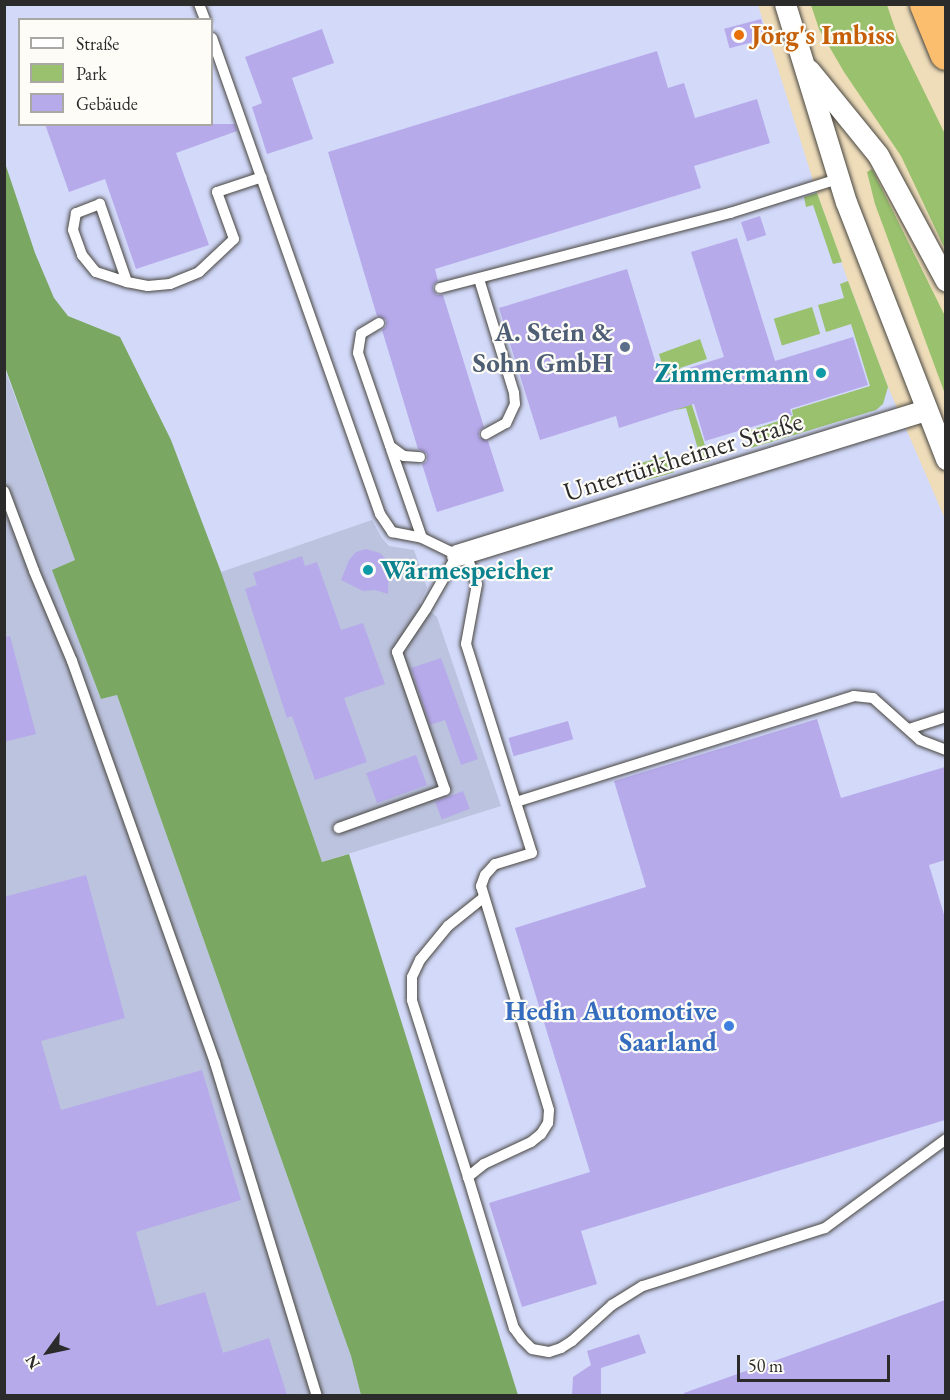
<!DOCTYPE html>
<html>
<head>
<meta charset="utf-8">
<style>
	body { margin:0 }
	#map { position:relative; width:950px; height:1400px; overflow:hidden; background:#efddba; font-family:"EB Garamond",serif }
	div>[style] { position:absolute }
	.built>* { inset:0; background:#d2d9f9 }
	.industrial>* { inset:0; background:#bcc3de }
	.green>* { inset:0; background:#99c16e; transform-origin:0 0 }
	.forest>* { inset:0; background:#7aa761 }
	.building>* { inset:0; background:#b6aaeb; transform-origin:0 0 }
	.roads { filter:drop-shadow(0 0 2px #484640) drop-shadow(0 0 2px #484640) }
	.lane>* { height:10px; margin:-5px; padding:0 5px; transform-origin:5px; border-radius:5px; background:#fff }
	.street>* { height:21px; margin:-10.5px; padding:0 10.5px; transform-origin:10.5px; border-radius:10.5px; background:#fff }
	.highway>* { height:33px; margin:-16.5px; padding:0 16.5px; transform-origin:16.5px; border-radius:16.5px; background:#fbbe6e }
	.dots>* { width:16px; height:16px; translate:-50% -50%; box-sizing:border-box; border:3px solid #fdfcf7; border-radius:50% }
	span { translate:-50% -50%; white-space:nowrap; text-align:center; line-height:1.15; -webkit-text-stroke:4.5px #fdfcf7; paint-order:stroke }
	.food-label { font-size:27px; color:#c56008; font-weight:700 }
	.left { translate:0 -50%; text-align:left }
	.service-label { font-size:27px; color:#4e5e75; font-weight:700 }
	.right { translate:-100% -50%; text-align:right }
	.culture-label { font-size:27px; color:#0d838f; font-weight:700 }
	.street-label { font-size:27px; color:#2b2b2b }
	.shop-label { font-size:27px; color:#366cbe; font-weight:700 }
	.frame { position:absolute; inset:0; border:6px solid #2b2b2b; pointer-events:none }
	.legend { position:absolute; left:18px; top:18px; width:195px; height:108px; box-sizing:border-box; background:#fdfcf7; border:2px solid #a9a8a5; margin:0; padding:8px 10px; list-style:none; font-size:18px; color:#2b2b2b }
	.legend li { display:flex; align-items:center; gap:12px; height:30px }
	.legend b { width:30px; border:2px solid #a9a8a5 }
	.north { position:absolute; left:18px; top:1322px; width:60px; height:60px; -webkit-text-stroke:4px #fdfcf7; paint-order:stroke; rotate:237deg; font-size:16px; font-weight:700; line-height:24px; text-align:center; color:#2b2b2b }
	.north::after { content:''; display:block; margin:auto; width:21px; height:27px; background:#2b2b2b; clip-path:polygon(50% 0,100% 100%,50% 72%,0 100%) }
	.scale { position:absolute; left:737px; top:1355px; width:153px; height:27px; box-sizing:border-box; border:3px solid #2b2b2b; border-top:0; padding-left:8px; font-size:18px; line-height:21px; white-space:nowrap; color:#2b2b2b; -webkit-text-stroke:4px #fdfcf7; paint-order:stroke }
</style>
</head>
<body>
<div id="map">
	<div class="built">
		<i style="clip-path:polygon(evenodd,5px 5px,758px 5px,817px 193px,848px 281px,888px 387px,945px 519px,945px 1395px,5px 1396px,5px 5px,20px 20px,212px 20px,212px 124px,20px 124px,20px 20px)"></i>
	</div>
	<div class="industrial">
		<i style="clip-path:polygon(4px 367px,75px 560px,53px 570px,101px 699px,117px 695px,351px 1356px,361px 1395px,5px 1395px)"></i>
		<i style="clip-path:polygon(372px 520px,381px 537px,389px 546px,414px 550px,427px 588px,419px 603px,437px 617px,501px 806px,322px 862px,221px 572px)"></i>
	</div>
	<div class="green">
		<i style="clip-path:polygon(811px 5px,887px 5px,899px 40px,945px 134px,945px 249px,901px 156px,844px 72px,819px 29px)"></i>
		<i style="clip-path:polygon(872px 169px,945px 316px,945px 394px,875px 204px,867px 172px)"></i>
		<i style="clip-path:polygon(817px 193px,842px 262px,833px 264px,813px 205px,806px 207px,804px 197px)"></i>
		<i style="clip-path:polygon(848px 281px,888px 387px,883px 404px,876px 410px,751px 448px,746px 432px,793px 416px,792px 410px,870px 386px,851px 324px,826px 332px,818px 305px,844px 298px,840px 284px)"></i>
		<i style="left:812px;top:307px;width:28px;height:40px;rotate:73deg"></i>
		<i style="clip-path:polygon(700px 339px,707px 359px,680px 368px,710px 461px,702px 463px,686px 408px,676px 410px,659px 354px)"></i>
		<i style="left:669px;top:455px;width:18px;height:30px;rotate:74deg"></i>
	</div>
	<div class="forest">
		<i style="clip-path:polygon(5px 163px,35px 253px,54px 298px,68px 316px,120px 337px,171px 440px,221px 572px,322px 862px,349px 854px,518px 1395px,361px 1395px,351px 1356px,117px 695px,101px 699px,52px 570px,75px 560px,5px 367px)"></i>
	</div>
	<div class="building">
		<i style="left:761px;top:19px;width:20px;height:38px;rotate:75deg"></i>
		<i style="clip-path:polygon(322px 29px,334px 63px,292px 78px,313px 139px,267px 154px,252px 107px,262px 103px,245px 57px)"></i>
		<i style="clip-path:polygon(657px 51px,668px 88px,684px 83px,695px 118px,757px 99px,770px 143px,694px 166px,701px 188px,435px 269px,438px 281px,433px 285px,433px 290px,437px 295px,443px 295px,484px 427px,479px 431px,479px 437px,488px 441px,504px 491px,437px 512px,422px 464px,427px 461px,427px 454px,418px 449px,382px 330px,386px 326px,386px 320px,377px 316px,328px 152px)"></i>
		<i style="clip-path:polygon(45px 124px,235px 124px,237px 131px,176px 153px,209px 245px,136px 269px,105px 179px,69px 192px)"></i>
		<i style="left:760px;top:216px;width:20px;height:20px;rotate:72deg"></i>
		<i style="clip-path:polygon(737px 238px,775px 361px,853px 337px,868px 385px,790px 409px,792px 415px,705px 441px,694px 404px,619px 428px,616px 416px,540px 440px,499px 308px,627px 269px,660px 377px,724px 357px,691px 252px)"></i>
		<i style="clip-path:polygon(366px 549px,380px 553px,386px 559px,389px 567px,388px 594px,375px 590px,363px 591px,341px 580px,349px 560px,356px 552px)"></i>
		<i style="clip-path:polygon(302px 556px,305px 566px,317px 562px,341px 630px,363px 623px,385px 684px,344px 698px,367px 762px,315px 780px,292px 716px,287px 718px,245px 589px,257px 585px,253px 573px)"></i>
		<i style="clip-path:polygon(10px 636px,36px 734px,4px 742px,4px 637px)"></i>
		<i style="clip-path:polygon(441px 658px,478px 759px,461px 765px,445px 720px,430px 725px,411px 668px)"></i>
		<i style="clip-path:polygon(817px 719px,841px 798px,945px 767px,945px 860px,929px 865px,945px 918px,945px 1120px,581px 1231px,597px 1284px,522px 1307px,489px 1203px,590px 1172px,515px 928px,646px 887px,614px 781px)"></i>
		<i style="left:568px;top:721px;width:19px;height:62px;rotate:74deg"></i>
		<i style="left:416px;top:755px;width:32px;height:53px;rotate:70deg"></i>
		<i style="left:463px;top:791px;width:19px;height:30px;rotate:69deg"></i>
		<i style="clip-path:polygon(86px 875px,125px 1018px,41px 1041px,61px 1110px,202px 1070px,241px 1200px,136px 1232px,157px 1306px,205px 1292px,223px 1353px,269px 1338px,287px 1395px,4px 1395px,4px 897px)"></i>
		<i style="clip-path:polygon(945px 1300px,945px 1395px,684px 1395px,684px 1393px)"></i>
		<i style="clip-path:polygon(639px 1334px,646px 1353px,601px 1368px,601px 1395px,572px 1395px,573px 1377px,591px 1365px,587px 1351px)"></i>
	</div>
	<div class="roads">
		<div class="lane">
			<i style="left:199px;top:4px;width:17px;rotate:69deg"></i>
			<i style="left:212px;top:38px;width:505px;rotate:70.56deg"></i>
			<i style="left:380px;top:514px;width:22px;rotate:56deg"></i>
			<i style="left:392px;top:532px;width:31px;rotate:11deg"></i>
			<i style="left:422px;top:538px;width:39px;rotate:26deg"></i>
			<i style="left:457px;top:555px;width:62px;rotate:119.9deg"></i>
			<i style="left:426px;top:609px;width:52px;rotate:124deg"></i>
			<i style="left:397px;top:652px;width:146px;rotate:70.8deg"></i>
			<i style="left:445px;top:790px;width:113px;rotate:160.3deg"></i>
			<i style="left:479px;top:279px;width:119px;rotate:72.9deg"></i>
			<i style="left:514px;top:393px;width:11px;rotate:85deg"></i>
			<i style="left:515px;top:404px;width:21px;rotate:115deg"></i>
			<i style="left:506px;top:423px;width:23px;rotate:151deg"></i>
			<i style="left:127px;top:282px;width:83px;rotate:-109.1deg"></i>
			<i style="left:100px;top:204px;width:26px;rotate:159deg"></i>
			<i style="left:76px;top:213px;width:17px;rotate:100deg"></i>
			<i style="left:73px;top:230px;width:27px;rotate:70deg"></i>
			<i style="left:82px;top:255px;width:22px;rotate:51deg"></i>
			<i style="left:96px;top:272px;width:33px;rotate:18deg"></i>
			<i style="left:127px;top:282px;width:21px;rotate:11deg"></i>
			<i style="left:148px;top:286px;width:22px;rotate:-5deg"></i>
			<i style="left:170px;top:284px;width:31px;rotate:-22deg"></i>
			<i style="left:199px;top:272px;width:48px;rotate:-43.3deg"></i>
			<i style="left:234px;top:239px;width:50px;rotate:-109.9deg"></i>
			<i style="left:217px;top:192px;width:47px;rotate:-18.4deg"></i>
			<i style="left:440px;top:288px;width:300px;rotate:-14.5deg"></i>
			<i style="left:730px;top:213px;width:113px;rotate:-17.5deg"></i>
			<i style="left:379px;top:323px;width:21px;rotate:149deg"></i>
			<i style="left:361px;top:334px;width:19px;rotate:99deg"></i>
			<i style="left:358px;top:353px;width:98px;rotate:71deg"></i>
			<i style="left:390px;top:446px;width:17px;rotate:36deg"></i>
			<i style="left:404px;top:456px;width:16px;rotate:4deg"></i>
			<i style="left:391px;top:449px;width:94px;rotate:70.8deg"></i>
			<i style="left:4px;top:491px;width:85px;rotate:69.4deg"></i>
			<i style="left:34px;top:571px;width:98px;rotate:67.1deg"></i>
			<i style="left:72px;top:661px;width:427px;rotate:70.4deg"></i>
			<i style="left:215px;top:1063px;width:348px;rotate:73deg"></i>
			<i style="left:466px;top:554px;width:32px;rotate:70deg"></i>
			<i style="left:477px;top:584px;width:61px;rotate:100.4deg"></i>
			<i style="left:466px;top:644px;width:219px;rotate:72.5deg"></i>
			<i style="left:532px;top:853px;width:39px;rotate:163deg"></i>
			<i style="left:495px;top:864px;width:15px;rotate:132deg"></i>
			<i style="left:485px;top:875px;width:12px;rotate:110deg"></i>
			<i style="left:481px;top:886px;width:234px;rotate:73.1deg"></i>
			<i style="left:549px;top:1110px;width:13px;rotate:94deg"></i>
			<i style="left:548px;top:1123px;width:13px;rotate:122deg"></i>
			<i style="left:541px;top:1134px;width:13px;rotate:141deg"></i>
			<i style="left:531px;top:1142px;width:52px;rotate:154.9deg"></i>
			<i style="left:484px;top:1164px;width:21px;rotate:141deg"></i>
			<i style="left:468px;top:1177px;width:158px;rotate:73.1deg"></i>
			<i style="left:514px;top:1328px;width:14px;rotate:54deg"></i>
			<i style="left:522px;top:1339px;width:14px;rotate:45deg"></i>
			<i style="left:532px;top:1349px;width:17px;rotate:10deg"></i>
			<i style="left:549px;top:1352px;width:13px;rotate:-18deg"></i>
			<i style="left:561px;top:1348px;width:13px;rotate:-32deg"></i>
			<i style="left:572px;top:1341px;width:54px;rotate:-42deg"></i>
			<i style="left:612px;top:1305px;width:36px;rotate:-32deg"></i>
			<i style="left:643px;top:1286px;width:191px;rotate:-17.7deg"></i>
			<i style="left:825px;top:1228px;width:150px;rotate:-36.3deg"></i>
			<i style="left:909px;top:729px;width:39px;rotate:-18deg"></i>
			<i style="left:516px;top:802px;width:354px;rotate:-17.4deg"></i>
			<i style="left:854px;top:696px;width:19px;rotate:6deg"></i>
			<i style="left:873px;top:698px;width:63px;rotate:41.8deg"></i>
			<i style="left:920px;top:740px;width:28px;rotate:21deg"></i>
			<i style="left:468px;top:1177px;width:186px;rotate:-107.6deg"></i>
			<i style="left:412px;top:1000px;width:23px;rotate:-90deg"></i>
			<i style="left:412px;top:977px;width:19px;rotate:-65deg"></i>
			<i style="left:420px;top:960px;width:44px;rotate:-50.5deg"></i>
			<i style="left:448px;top:926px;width:45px;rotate:-38.7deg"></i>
		</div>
		<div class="street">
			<i style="left:785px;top:4px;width:207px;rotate:72.9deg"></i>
			<i style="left:846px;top:202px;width:276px;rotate:68.7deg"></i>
			<i style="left:809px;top:70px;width:109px;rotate:50.9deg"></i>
			<i style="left:878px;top:155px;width:143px;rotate:61.6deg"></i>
			<i style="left:457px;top:555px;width:491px;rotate:-17.2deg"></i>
		</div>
		<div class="highway">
			<i style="left:926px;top:4px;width:53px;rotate:67.8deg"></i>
		</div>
	</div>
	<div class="dots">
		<i style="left:739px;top:35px;background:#e8710a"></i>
		<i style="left:625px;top:347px;background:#5c6f8a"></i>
		<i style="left:821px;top:373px;background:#0f9aa8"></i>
		<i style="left:368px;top:570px;background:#0f9aa8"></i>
		<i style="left:729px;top:1026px;background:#3f7fe0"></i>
	</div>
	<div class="food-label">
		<span class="left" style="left:751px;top:35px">Jörg's Imbiss</span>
	</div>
	<div class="service-label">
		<span class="right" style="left:613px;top:347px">A. Stein &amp;<br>Sohn GmbH</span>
	</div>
	<div class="culture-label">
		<span class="right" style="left:809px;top:373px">Zimmermann</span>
		<span class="left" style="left:380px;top:570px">Wärmespeicher</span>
	</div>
	<div class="street-label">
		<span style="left:683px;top:456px;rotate:-17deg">Untertürkheimer Straße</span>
	</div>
	<div class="shop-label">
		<span class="right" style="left:717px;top:1026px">Hedin Automotive<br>Saarland</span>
	</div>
	<div class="frame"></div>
	<ul class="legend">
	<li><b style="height:8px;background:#fff"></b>Straße</li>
	<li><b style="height:16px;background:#99c16e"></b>Park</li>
	<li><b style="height:16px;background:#b6aaeb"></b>Gebäude</li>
	</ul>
	<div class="north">N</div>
	<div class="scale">50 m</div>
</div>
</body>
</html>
